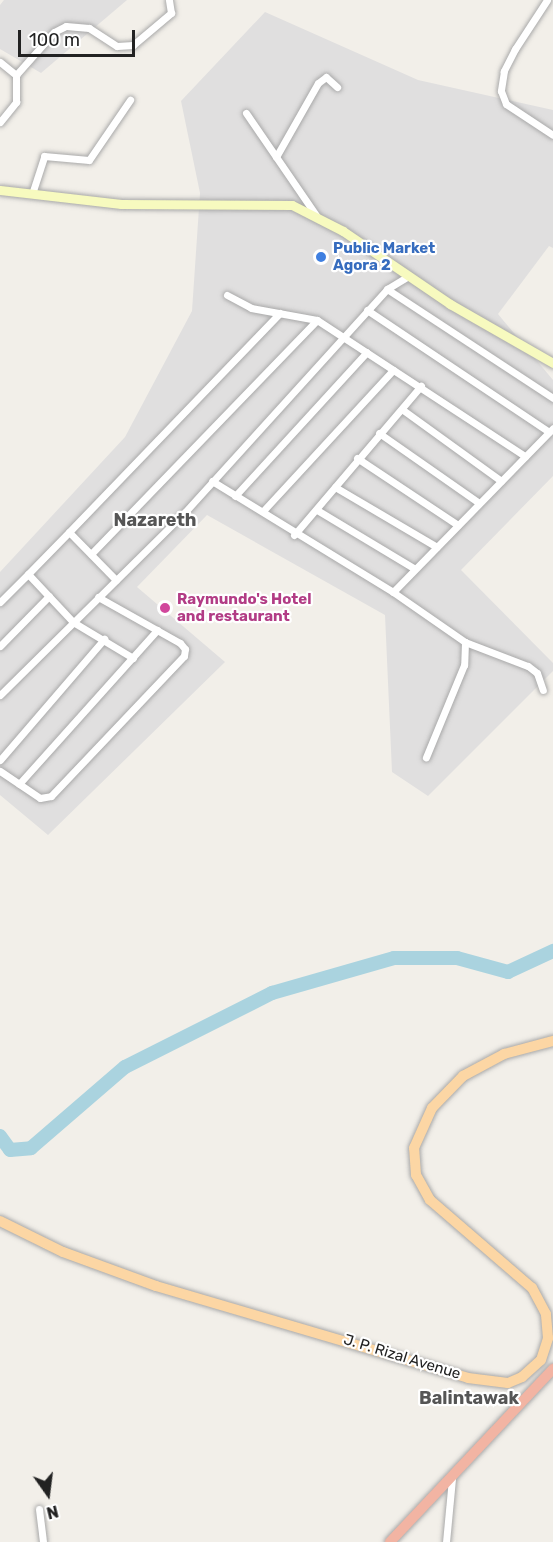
<!DOCTYPE html>
<html>
<head>
<meta charset="utf-8">
<style>
	body { margin:0 }
	#map { position:relative; width:553px; height:1542px; overflow:hidden; background:#f2efe9; font-family:Rubik,sans-serif }
	div>[style] { position:absolute }
	.residential>* { inset:0; background:#e0dfdf }
	.river>* { height:14px; margin:-7px; padding:0 7px; transform-origin:7px; border-radius:7px; background:#aad3df }
	.roads { filter:drop-shadow(0 0 2px #a9a9a9) drop-shadow(0 0 2px #a9a9a9) }
	.minor>* { height:7px; margin:-3.5px; padding:0 3.5px; transform-origin:3.5px; border-radius:3.5px; background:#fff }
	.secondary>* { height:9px; margin:-4.5px; padding:0 4.5px; transform-origin:4.5px; border-radius:4.5px; background:#f7fabf }
	.primary>* { height:10px; margin:-5px; padding:0 5px; transform-origin:5px; border-radius:5px; background:#fcd6a4 }
	.trunk>* { height:10px; margin:-5px; padding:0 5px; transform-origin:5px; border-radius:5px; background:#f2b4a3 }
	.dots>* { width:16px; height:16px; translate:-50% -50%; box-sizing:border-box; border:3px solid #fff; border-radius:50% }
	span { translate:-50% -50%; white-space:nowrap; text-align:center; line-height:1.15; -webkit-text-stroke:4.5px #fff; paint-order:stroke }
	.shop-label { font-size:15px; color:#366cbe; font-weight:700 }
	.left { translate:0 -50%; text-align:left }
	.hotel-label { font-size:15px; color:#b23c85; font-weight:700 }
	.street-label { font-size:15px; color:#222 }
	.quarter-label { font-size:18px; color:#555; font-weight:700 }
	.north { position:absolute; left:18px; top:1464px; width:60px; height:60px; -webkit-text-stroke:4px #fff; paint-order:stroke; rotate:166deg; font-size:16px; font-weight:700; line-height:24px; text-align:center; color:#222 }
	.north::after { content:''; display:block; margin:auto; width:21px; height:27px; background:#222; clip-path:polygon(50% 0,100% 100%,50% 72%,0 100%) }
	.scale { position:absolute; left:18px; top:30px; width:117px; height:27px; box-sizing:border-box; border:3px solid #222; border-top:0; padding-left:8px; font-size:18px; line-height:21px; white-space:nowrap; color:#222; -webkit-text-stroke:4px #fff; paint-order:stroke }
</style>
</head>
<body>
<div id="map">
	<div class="residential">
		<i style="clip-path:polygon(4px 0,127px 0,41px 73px,0 49px,0 5px)"></i>
		<i style="clip-path:polygon(265px 12px,418px 80px,553px 110px,553px 248px,549px 246px,498px 314px,553px 380px,553px 476px,461px 570px,553px 663px,553px 671px,428px 796px,392px 772px,385px 615px,207px 515px,137px 587px,225px 662px,48px 835px,0 795px,0 572px,125px 437px,192px 311px,200px 193px,181px 101px)"></i>
	</div>
	<div class="river">
		<i style="left:0;top:1136px;width:17px;rotate:54deg"></i>
		<i style="left:10px;top:1150px;width:21px;rotate:-5deg"></i>
		<i style="left:31px;top:1148px;width:124px;rotate:-40.8deg"></i>
		<i style="left:125px;top:1067px;width:165px;rotate:-26.7deg"></i>
		<i style="left:272px;top:993px;width:127px;rotate:-16deg"></i>
		<i style="left:394px;top:958px;width:63px"></i>
		<i style="left:457px;top:958px;width:53px;rotate:15.4deg"></i>
		<i style="left:508px;top:972px;width:50px;rotate:-25deg"></i>
	</div>
	<div class="roads">
		<div class="minor">
			<i style="left:547px;top:0;width:59px;rotate:123.1deg"></i>
			<i style="left:515px;top:49px;width:25px;rotate:117deg"></i>
			<i style="left:504px;top:71px;width:20px;rotate:99deg"></i>
			<i style="left:501px;top:91px;width:14px;rotate:69deg"></i>
			<i style="left:506px;top:104px;width:56px;rotate:33.4deg"></i>
			<i style="left:0;top:62px;width:21px;rotate:39deg"></i>
			<i style="left:246px;top:113px;width:127px;rotate:55.6deg"></i>
			<i style="left:0;top:122px;width:26px;rotate:-51deg"></i>
			<i style="left:16px;top:102px;width:27px;rotate:-90deg"></i>
			<i style="left:16px;top:75px;width:57px;rotate:-48.5deg"></i>
			<i style="left:54px;top:32px;width:13px;rotate:-27deg"></i>
			<i style="left:66px;top:26px;width:23px;rotate:5deg"></i>
			<i style="left:89px;top:28px;width:33px;rotate:33deg"></i>
			<i style="left:117px;top:46px;width:16px;rotate:-4deg"></i>
			<i style="left:133px;top:45px;width:50px;rotate:-40.1deg"></i>
			<i style="left:171px;top:13px;width:13px;rotate:-99deg"></i>
			<i style="left:276px;top:157px;width:85px;rotate:-60.4deg"></i>
			<i style="left:318px;top:83px;width:10px;rotate:-37deg"></i>
			<i style="left:326px;top:77px;width:15px;rotate:42deg"></i>
			<i style="left:32px;top:194px;width:40px;rotate:-72deg"></i>
			<i style="left:44px;top:156px;width:45px;rotate:5.1deg"></i>
			<i style="left:89px;top:160px;width:73px;rotate:-55.7deg"></i>
			<i style="left:387px;top:289px;width:199px;rotate:33.3deg"></i>
			<i style="left:227px;top:295px;width:27px;rotate:28deg"></i>
			<i style="left:251px;top:308px;width:67px;rotate:10.3deg"></i>
			<i style="left:317px;top:320px;width:249px;rotate:33.2deg"></i>
			<i style="left:367px;top:310px;width:219px;rotate:33.8deg"></i>
			<i style="left:403px;top:410px;width:121px;rotate:35.9deg"></i>
			<i style="left:379px;top:433px;width:122px;rotate:35deg"></i>
			<i style="left:357px;top:458px;width:121px;rotate:33.6deg"></i>
			<i style="left:212px;top:481px;width:212px;rotate:31.5deg"></i>
			<i style="left:393px;top:592px;width:229px;rotate:-45.7deg"></i>
			<i style="left:335px;top:487px;width:118px;rotate:30.5deg"></i>
			<i style="left:235px;top:496px;width:195px;rotate:-47.5deg"></i>
			<i style="left:317px;top:510px;width:114px;rotate:31deg"></i>
			<i style="left:263px;top:511px;width:192px;rotate:-47.3deg"></i>
			<i style="left:69px;top:532px;width:59px;rotate:134.3deg"></i>
			<i style="left:28px;top:574px;width:66px;rotate:46.8deg"></i>
			<i style="left:73px;top:622px;width:70px;rotate:31deg"></i>
			<i style="left:294px;top:535px;width:196px;rotate:-49.6deg"></i>
			<i style="left:91px;top:554px;width:325px;rotate:-46deg"></i>
			<i style="left:116px;top:580px;width:67px;rotate:-134.4deg"></i>
			<i style="left:69px;top:532px;width:304px;rotate:-46.1deg"></i>
			<i style="left:393px;top:592px;width:88px;rotate:34.8deg"></i>
			<i style="left:465px;top:642px;width:23px;rotate:92deg"></i>
			<i style="left:464px;top:665px;width:100px;rotate:112.4deg"></i>
			<i style="left:0;top:602px;width:40px;rotate:-45deg"></i>
			<i style="left:465px;top:642px;width:67px;rotate:20.9deg"></i>
			<i style="left:528px;top:666px;width:11px;rotate:38deg"></i>
			<i style="left:537px;top:673px;width:18px;rotate:71deg"></i>
			<i style="left:0;top:646px;width:70px;rotate:-45.6deg"></i>
			<i style="left:0;top:695px;width:260px;rotate:-44.7deg"></i>
			<i style="left:185px;top:512px;width:301px;rotate:-47.8deg"></i>
			<i style="left:387px;top:289px;width:26px;rotate:-31deg"></i>
			<i style="left:0;top:760px;width:160px;rotate:-49.3deg"></i>
			<i style="left:0;top:771px;width:48px;rotate:34deg"></i>
			<i style="left:40px;top:798px;width:11px;rotate:-10deg"></i>
			<i style="left:51px;top:796px;width:193px;rotate:-46.5deg"></i>
			<i style="left:184px;top:656px;width:7px;rotate:-82deg"></i>
			<i style="left:185px;top:649px;width:8px;rotate:-130deg"></i>
			<i style="left:180px;top:643px;width:94px;rotate:-150.7deg"></i>
			<i style="left:19px;top:784px;width:207px;rotate:-48.1deg"></i>
			<i style="left:39px;top:1509px;width:33px;rotate:83deg"></i>
			<i style="left:446px;top:1542px;width:64px;rotate:-84.6deg"></i>
		</div>
		<div class="secondary">
			<i style="left:0;top:190px;width:122px;rotate:6.6deg"></i>
			<i style="left:121px;top:204px;width:171px;rotate:0.3deg"></i>
			<i style="left:292px;top:205px;width:57px;rotate:27deg"></i>
			<i style="left:343px;top:231px;width:130px;rotate:34.3deg"></i>
			<i style="left:450px;top:304px;width:119px;rotate:29.8deg"></i>
		</div>
		<div class="primary">
			<i style="left:0;top:1221px;width:70px;rotate:26.2deg"></i>
			<i style="left:63px;top:1252px;width:99px;rotate:20.1deg"></i>
			<i style="left:156px;top:1286px;width:325px;rotate:16.4deg"></i>
			<i style="left:468px;top:1378px;width:40px;rotate:7.1deg"></i>
			<i style="left:508px;top:1383px;width:15px;rotate:-23deg"></i>
			<i style="left:522px;top:1377px;width:25px;rotate:-42deg"></i>
			<i style="left:541px;top:1360px;width:23px;rotate:-72deg"></i>
			<i style="left:548px;top:1338px;width:24px;rotate:-95deg"></i>
			<i style="left:546px;top:1314px;width:30px;rotate:-118deg"></i>
			<i style="left:532px;top:1288px;width:135px;rotate:-139.2deg"></i>
			<i style="left:430px;top:1200px;width:29px;rotate:-119deg"></i>
			<i style="left:416px;top:1175px;width:27px;rotate:-94deg"></i>
			<i style="left:414px;top:1148px;width:44px;rotate:-65.8deg"></i>
			<i style="left:432px;top:1108px;width:45px;rotate:-45.9deg"></i>
			<i style="left:463px;top:1076px;width:47px;rotate:-28.2deg"></i>
			<i style="left:504px;top:1054px;width:51px;rotate:-14.9deg"></i>
		</div>
		<div class="trunk">
			<i style="left:390px;top:1542px;width:238px;rotate:-46.7deg"></i>
		</div>
	</div>
	<div class="dots">
		<i style="left:321px;top:257px;background:#3f7fe0"></i>
		<i style="left:165px;top:608px;background:#d1479c"></i>
	</div>
	<div class="shop-label">
		<span class="left" style="left:333px;top:257px">Public Market<br>Agora 2</span>
	</div>
	<div class="hotel-label">
		<span class="left" style="left:177px;top:608px">Raymundo's Hotel<br>and restaurant</span>
	</div>
	<div class="street-label">
		<span style="left:402px;top:1357px;rotate:17deg">J. P. Rizal Avenue</span>
	</div>
	<div class="quarter-label">
		<span style="left:155px;top:520px">Nazareth</span>
		<span style="left:469px;top:1398px">Balintawak</span>
	</div>
	<div class="north">N</div>
	<div class="scale">100 m</div>
</div>
</body>
</html>
